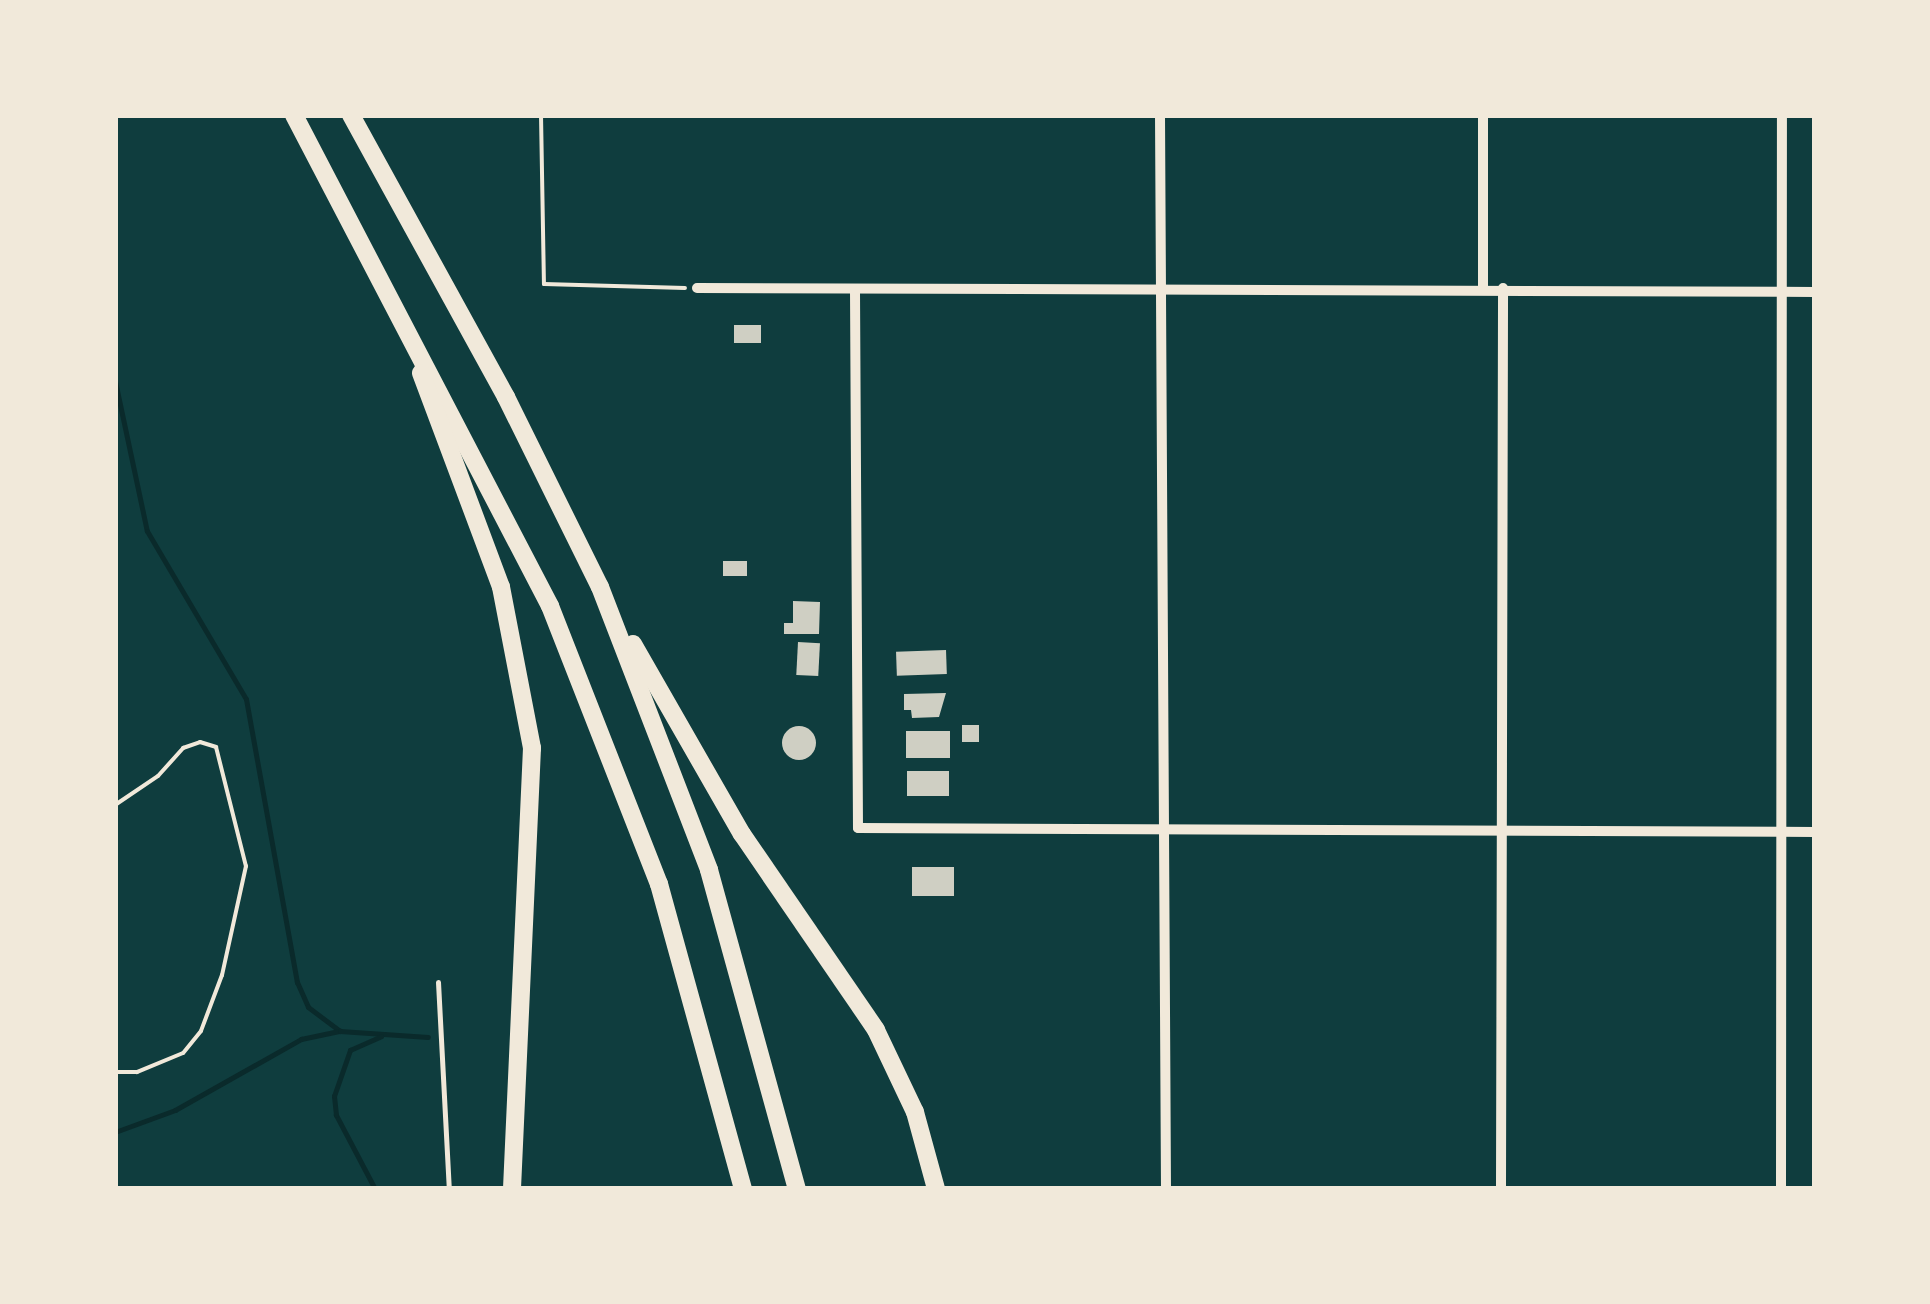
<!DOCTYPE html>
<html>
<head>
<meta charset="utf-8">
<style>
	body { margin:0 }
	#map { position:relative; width:1930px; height:1304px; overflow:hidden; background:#0f3d3e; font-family:"Exo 2",sans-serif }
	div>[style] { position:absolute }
	.stream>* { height:5px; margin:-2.5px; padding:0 2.5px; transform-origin:2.5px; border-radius:2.5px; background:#0a2a2b }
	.building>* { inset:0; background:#cfcfc3; transform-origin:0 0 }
	.round { border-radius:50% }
	.path>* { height:4px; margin:-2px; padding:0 2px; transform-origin:2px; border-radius:2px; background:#f1e9da }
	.service>* { height:5px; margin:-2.5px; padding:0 2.5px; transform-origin:2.5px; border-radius:2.5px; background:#f1e9da }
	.minor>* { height:10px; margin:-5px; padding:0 5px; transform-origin:5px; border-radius:5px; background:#f1e9da }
	.motorway>* { height:18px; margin:-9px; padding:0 9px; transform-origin:9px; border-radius:9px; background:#f1e9da }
	span { translate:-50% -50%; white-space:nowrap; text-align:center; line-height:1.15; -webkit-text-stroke:10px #f1e9da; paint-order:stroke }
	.frame { position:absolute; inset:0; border:118px solid #f1e9da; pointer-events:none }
</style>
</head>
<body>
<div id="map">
	<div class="stream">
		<i style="left:115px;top:381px;width:153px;rotate:78deg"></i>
		<i style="left:147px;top:531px;width:195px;rotate:59.5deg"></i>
		<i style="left:246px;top:699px;width:288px;rotate:79.8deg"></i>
		<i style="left:297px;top:982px;width:27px;rotate:66deg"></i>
		<i style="left:308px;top:1007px;width:40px;rotate:37deg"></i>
		<i style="left:115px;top:1132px;width:64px;rotate:-20.1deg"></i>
		<i style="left:175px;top:1110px;width:145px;rotate:-29.4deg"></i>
		<i style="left:301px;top:1039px;width:40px;rotate:-12deg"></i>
		<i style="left:340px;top:1031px;width:88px;rotate:3.9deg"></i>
		<i style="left:375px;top:1189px;width:84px;rotate:-117.8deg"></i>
		<i style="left:336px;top:1115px;width:19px;rotate:-96deg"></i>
		<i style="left:334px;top:1096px;width:49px;rotate:-70.8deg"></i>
		<i style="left:350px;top:1050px;width:34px;rotate:-24deg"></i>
	</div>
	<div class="building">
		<i style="left:734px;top:325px;width:27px;height:18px"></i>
		<i style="left:723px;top:561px;width:24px;height:15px"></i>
		<i style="clip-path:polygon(793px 601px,820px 602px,819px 634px,784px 634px,784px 623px,793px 623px)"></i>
		<i style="left:798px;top:642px;width:22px;height:33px;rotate:3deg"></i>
		<i style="left:946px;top:650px;width:24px;height:50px;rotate:88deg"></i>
		<i style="clip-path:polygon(946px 693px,939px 717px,912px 718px,911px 710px,904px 710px,904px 694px)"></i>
		<i style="left:962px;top:725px;width:17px;height:17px"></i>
		<i class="round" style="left:782px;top:726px;width:34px;height:34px"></i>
		<i style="left:906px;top:731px;width:44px;height:27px"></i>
		<i style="left:907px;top:771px;width:42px;height:25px"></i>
		<i style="left:912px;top:867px;width:42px;height:29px"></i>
	</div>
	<div class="path">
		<i style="left:541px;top:115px;width:169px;rotate:89deg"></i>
		<i style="left:544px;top:284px;width:141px;rotate:1.6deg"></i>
		<i style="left:115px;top:805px;width:52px;rotate:-34deg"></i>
		<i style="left:158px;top:776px;width:38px;rotate:-48deg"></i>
		<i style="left:183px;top:748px;width:18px;rotate:-19deg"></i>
		<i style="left:200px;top:742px;width:17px;rotate:17deg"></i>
		<i style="left:216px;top:747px;width:123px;rotate:75.9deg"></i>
		<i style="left:246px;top:866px;width:112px;rotate:102.4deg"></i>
		<i style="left:222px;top:975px;width:60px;rotate:110.6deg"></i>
		<i style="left:201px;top:1031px;width:28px;rotate:129deg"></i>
		<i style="left:183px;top:1053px;width:50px;rotate:157.6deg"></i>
		<i style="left:137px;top:1072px;width:22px;rotate:180deg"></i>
	</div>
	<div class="service">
		<i style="left:438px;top:982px;width:207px;rotate:87deg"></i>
	</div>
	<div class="minor">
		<i style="left:1160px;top:115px;width:1074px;rotate:89.68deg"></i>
		<i style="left:1483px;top:115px;width:172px;rotate:90deg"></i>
		<i style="left:697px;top:288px;width:1118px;rotate:0.2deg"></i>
		<i style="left:855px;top:291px;width:537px;rotate:89.68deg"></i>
		<i style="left:858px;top:828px;width:957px;rotate:0.24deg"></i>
		<i style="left:1501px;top:1189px;width:901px;rotate:-89.87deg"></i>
		<i style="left:1781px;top:1189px;width:1074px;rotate:-89.95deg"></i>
	</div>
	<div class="motorway">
		<i style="left:294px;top:115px;width:554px;rotate:62.46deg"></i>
		<i style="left:550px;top:606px;width:299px;rotate:68.6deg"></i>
		<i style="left:659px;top:884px;width:316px;rotate:74.6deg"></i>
		<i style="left:351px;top:115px;width:322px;rotate:61.2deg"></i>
		<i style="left:506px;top:397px;width:212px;rotate:63.7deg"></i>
		<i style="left:600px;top:587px;width:303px;rotate:68.9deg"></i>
		<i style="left:709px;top:870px;width:331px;rotate:74.6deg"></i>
		<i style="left:421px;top:373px;width:228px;rotate:69.5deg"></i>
		<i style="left:501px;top:587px;width:164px;rotate:79.1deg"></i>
		<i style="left:532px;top:748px;width:441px;rotate:92.6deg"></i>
		<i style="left:633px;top:644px;width:219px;rotate:60.2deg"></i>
		<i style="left:742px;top:834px;width:237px;rotate:55.6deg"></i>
		<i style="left:876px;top:1030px;width:91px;rotate:64.6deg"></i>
		<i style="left:915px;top:1112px;width:80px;rotate:74.7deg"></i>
	</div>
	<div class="frame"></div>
</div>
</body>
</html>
